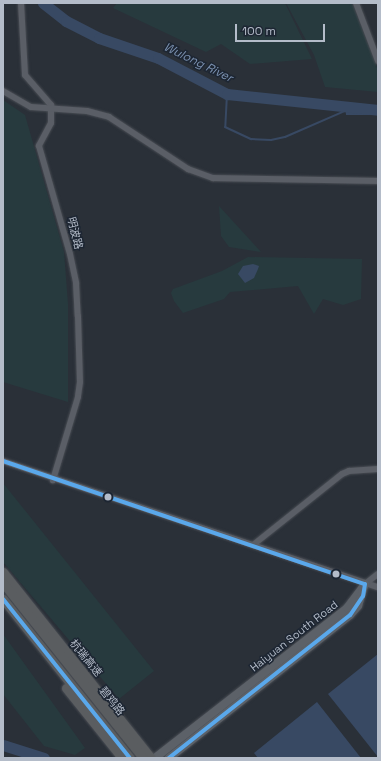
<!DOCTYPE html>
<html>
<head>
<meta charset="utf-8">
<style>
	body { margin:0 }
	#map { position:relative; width:381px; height:761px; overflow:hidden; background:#2a3038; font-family:"Space Grotesk","Noto Sans SC",sans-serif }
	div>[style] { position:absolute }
	.green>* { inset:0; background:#273a3e }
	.water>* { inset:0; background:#384963 }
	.stream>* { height:2px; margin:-1px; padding:0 1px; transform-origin:1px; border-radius:1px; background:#384963 }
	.river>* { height:11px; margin:-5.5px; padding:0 5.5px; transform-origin:5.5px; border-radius:5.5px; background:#384963 }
	.roads { filter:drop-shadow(0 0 1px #484c53) drop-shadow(0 0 1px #484c53) }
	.minor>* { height:6px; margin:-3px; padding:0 3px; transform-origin:3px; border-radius:3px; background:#5a5e66 }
	.major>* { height:8px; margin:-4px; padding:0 4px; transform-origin:4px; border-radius:4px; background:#5c6168 }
	.highway>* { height:9px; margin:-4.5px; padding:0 4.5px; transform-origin:4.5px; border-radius:4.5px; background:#5a5d60 }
	.bus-1>* { height:4px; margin:-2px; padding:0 2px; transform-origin:2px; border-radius:2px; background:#5aa8eb }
	.dots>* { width:11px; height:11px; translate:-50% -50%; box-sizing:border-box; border:2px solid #1d2633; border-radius:50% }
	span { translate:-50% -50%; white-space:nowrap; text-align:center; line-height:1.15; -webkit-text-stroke:3px #1d2633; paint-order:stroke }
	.street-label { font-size:11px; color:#b4bcc9 }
	.water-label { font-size:12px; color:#7c92b1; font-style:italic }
	.frame { position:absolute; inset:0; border:4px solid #b4bcc9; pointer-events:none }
	.scale { position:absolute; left:235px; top:24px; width:90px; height:18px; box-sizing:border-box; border:2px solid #b4bcc9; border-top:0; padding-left:5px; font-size:12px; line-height:14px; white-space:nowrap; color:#b4bcc9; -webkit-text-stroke:3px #1d2633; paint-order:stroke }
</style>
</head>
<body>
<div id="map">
	<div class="green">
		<i style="clip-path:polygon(117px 3px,285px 3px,312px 59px,250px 64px,221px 44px,206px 52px,113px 8px)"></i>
		<i style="clip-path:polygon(286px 3px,352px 3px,378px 70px,378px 92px,325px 87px,314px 55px)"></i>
		<i style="clip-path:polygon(3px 100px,25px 115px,64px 252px,68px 304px,68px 402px,3px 382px)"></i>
		<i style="clip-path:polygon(219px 206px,261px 252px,229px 247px,221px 236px)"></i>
		<i style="clip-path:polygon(248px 257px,362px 259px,361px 299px,343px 305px,323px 299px,314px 314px,298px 286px,230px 292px,224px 299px,183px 313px,174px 301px,171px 293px,173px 289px,222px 271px)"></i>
		<i style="clip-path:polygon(3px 483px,154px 671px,119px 699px,3px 562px)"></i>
		<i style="clip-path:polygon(3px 634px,85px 748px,75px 755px,44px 746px,3px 694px)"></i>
	</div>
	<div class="water">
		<i style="clip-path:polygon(345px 104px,378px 106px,378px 115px,346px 115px)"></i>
		<i style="clip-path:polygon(253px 264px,259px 266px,258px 269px,254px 278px,245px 283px,238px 274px,243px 266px)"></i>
		<i style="clip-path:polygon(378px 654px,378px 757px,328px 694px)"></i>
		<i style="clip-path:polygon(317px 702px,361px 758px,258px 758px,254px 753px)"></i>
	</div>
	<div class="stream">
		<i style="left:227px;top:94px;width:33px;rotate:93deg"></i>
		<i style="left:225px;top:127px;width:29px;rotate:25deg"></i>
		<i style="left:251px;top:139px;width:20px;rotate:3deg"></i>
		<i style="left:271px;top:140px;width:14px;rotate:-12deg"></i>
		<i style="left:285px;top:137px;width:68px;rotate:-23.5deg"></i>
	</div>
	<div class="river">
		<i style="left:43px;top:3px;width:29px;rotate:38deg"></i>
		<i style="left:66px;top:21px;width:37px;rotate:27deg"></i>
		<i style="left:99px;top:38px;width:62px;rotate:18.7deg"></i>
		<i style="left:158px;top:58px;width:78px;rotate:27.6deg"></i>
		<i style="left:227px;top:94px;width:152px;rotate:6deg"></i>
		<i style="left:3px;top:745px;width:43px;rotate:17.6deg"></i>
	</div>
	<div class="roads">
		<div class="minor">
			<i style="left:21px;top:3px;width:72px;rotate:86.8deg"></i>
			<i style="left:25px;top:75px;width:40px;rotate:49deg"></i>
			<i style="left:51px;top:105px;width:18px;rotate:90deg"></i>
			<i style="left:51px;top:123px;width:26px;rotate:118deg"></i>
			<i style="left:39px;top:146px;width:112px;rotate:74deg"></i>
			<i style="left:70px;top:254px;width:30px;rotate:78deg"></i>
			<i style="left:76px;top:283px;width:33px;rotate:87deg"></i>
			<i style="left:78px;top:316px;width:66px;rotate:88.3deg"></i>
			<i style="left:80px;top:382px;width:15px;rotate:98deg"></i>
			<i style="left:78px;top:397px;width:87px;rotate:106.8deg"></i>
			<i style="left:356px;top:3px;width:62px;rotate:69.2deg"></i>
			<i style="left:3px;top:91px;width:32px;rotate:30deg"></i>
			<i style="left:31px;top:107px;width:56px;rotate:4.1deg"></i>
			<i style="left:87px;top:111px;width:23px;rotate:15deg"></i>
			<i style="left:109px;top:117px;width:95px;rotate:33.4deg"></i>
			<i style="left:188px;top:169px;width:27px;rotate:20deg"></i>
			<i style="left:213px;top:178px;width:165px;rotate:1deg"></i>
			<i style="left:3px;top:461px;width:396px;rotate:18.6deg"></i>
			<i style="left:253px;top:545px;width:114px;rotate:-38.6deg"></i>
			<i style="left:342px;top:474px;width:8px;rotate:-23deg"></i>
			<i style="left:349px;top:471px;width:29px;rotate:-4deg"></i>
			<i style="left:365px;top:584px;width:16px;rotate:-38deg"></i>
		</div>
		<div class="major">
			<i style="left:155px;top:758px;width:244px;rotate:-38deg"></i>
			<i style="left:347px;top:608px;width:30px;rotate:-53deg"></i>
			<i style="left:169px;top:758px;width:231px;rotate:-38.3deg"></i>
			<i style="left:350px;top:615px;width:12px;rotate:-48deg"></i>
			<i style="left:358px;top:606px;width:21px;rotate:-73deg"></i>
		</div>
		<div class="highway">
			<i style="left:3px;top:572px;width:238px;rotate:51.5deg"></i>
			<i style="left:3px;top:583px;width:224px;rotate:51.3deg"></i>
			<i style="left:3px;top:599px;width:203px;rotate:51.4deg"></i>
			<i style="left:66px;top:688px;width:90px;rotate:51.3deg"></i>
		</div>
	</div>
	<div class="bus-1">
		<i style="left:3px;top:461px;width:382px;rotate:18.8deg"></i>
		<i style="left:365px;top:584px;width:12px;rotate:99deg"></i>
		<i style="left:363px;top:596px;width:23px;rotate:124deg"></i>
		<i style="left:350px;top:615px;width:231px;rotate:141.7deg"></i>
		<i style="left:3px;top:599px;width:203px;rotate:51.4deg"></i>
	</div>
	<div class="dots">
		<i style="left:108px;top:497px;background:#b4bcc9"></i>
		<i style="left:336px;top:574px;background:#b4bcc9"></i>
	</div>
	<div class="street-label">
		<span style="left:75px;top:233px;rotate:76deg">明波路</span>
		<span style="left:294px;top:636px;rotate:-38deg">Haiyuan South Road</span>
		<span style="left:86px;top:658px;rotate:51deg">杭瑞高速</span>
		<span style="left:112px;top:701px;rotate:51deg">碧鸡路</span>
	</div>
	<div class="water-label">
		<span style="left:198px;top:63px;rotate:26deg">Wulong River</span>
	</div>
	<div class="frame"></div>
	<div class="scale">100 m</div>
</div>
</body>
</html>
